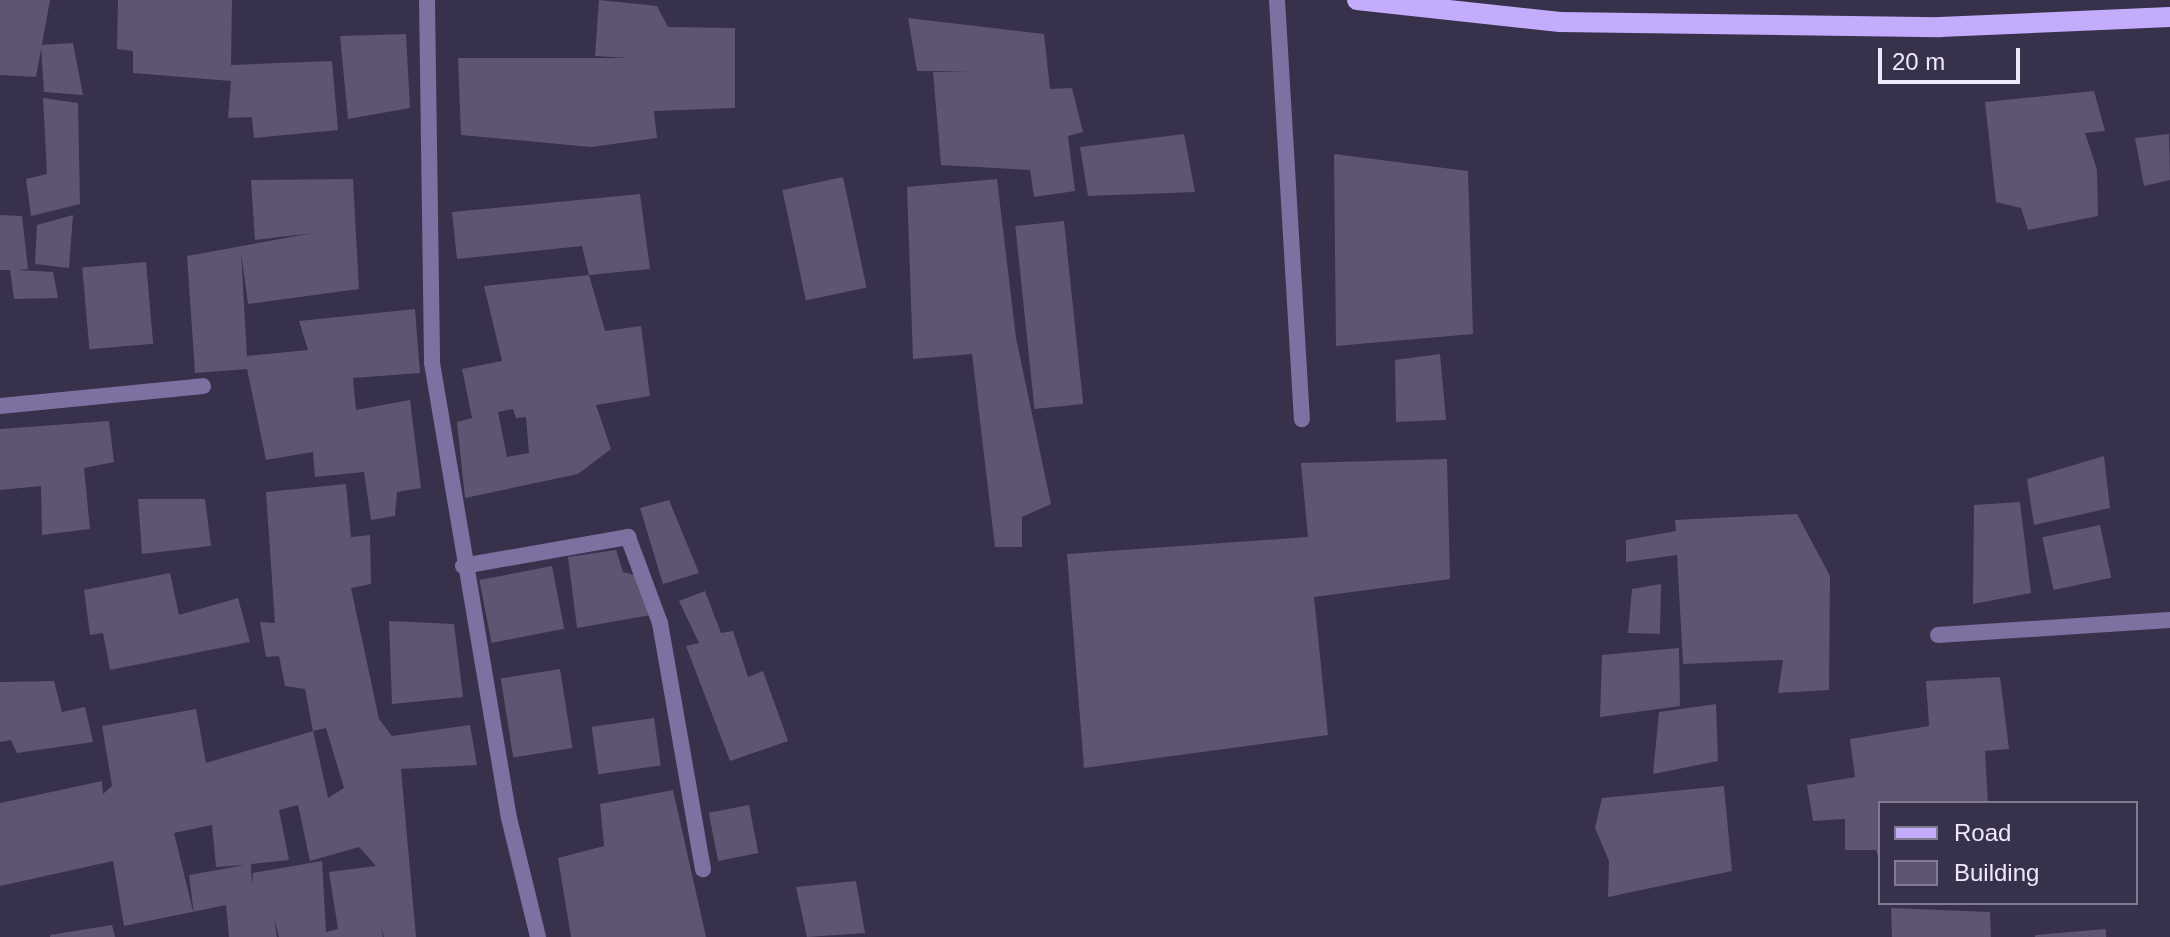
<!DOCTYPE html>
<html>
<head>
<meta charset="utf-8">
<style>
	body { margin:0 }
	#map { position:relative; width:2170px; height:937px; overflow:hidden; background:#38314b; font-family:Arial,sans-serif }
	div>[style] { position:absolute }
	.building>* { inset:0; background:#5d5571; transform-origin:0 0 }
	.lane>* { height:16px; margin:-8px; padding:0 8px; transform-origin:8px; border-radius:8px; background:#7e70a1 }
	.street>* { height:16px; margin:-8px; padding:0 8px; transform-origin:8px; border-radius:8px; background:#7e70a1 }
	.primary>* { height:20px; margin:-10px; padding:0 10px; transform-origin:10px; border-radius:10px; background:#c3acfc }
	span { translate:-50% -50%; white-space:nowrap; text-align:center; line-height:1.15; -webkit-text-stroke:6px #38314b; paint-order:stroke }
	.legend { position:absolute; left:1878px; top:801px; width:260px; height:104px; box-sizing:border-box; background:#38314b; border:2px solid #817b91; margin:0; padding:10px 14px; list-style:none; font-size:24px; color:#eee9fa }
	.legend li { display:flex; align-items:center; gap:16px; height:40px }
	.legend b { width:40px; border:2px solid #817b91 }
	.scale { position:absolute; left:1878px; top:48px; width:142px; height:36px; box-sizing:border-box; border:4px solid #eee9fa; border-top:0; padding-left:10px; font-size:24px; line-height:28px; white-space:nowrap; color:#eee9fa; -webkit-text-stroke:6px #38314b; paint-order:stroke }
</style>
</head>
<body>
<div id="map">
	<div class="building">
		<i style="clip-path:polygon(0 0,50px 0,36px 77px,0 75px)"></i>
		<i style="clip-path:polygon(118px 0,232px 0,231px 65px,332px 61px,338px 130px,254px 138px,252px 117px,228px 118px,231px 81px,133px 73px,133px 51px,117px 49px)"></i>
		<i style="clip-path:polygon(599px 0,657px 6px,668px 27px,735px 28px,735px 108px,654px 111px,657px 138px,591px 147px,461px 135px,458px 58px,629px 58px,595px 56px)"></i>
		<i style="clip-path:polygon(908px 18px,1044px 34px,1050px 89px,1072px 88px,1083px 132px,1068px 136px,1075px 191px,1034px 197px,1030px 170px,941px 165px,933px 72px,971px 71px,917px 71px)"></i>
		<i style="clip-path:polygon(406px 34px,410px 108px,348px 119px,340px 36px)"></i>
		<i style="clip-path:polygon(73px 43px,83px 95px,44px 92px,41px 45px)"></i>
		<i style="clip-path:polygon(2094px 91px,2105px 131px,2085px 133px,2097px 170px,2098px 216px,2028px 230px,2021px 208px,1996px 202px,1985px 102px)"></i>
		<i style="clip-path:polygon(43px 98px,78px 103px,80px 204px,31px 216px,26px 179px,47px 174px)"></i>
		<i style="clip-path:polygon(1184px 134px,1195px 192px,1088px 196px,1080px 147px)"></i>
		<i style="clip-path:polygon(2169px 134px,2170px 180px,2144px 186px,2135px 138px)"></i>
		<i style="clip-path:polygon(1334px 154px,1468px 171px,1473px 334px,1336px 346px)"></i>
		<i style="left:843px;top:177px;width:113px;height:62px;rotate:78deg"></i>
		<i style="clip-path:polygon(353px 179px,359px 289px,248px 304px,241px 252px,247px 356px,308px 350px,299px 321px,415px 309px,420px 373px,353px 378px,356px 410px,410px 400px,421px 488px,397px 492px,395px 516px,371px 520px,364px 472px,315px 477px,313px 452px,266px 460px,247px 369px,195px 373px,187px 256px,313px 233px,255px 240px,251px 180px)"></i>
		<i style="clip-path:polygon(997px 179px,1016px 338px,1051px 504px,1022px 517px,1022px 547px,995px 547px,972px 354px,913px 359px,907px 187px)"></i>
		<i style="clip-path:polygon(640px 194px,650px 269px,589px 275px,582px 246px,457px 259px,452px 212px)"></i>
		<i style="clip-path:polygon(0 215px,22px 216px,28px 269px,17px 270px,53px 272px,58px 298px,14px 299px,10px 270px,0 270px)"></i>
		<i style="clip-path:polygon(73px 215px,69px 268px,35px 264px,37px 225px)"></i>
		<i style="left:1064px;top:221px;width:184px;height:49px;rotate:84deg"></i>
		<i style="left:146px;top:262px;width:82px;height:64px;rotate:85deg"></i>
		<i style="clip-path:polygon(evenodd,589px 275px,605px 331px,641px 326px,650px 396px,596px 405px,611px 449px,578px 474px,465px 498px,457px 422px,472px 418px,462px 369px,502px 361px,484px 286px,589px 275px,513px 409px,516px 418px,526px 417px,529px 453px,507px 457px,498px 412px,513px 409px)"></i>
		<i style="clip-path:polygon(1440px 354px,1446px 420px,1396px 422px,1395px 360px)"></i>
		<i style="clip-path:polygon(109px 421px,114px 462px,84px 468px,90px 529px,42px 535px,41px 486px,0 490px,0 429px)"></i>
		<i style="clip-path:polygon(2104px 456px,2110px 508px,2034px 525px,2027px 479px)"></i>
		<i style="clip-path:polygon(1447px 459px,1450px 579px,1314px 597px,1328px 735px,1084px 768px,1067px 554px,1308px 537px,1301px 463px)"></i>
		<i style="clip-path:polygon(evenodd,346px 484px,351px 537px,370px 535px,371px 584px,351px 588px,379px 719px,392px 736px,470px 725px,477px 765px,401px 769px,416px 937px,384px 937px,381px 927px,383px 937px,279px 937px,274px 918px,277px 937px,229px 937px,226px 905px,124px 926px,113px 861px,0 886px,0 803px,102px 781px,103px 794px,112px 786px,102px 726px,196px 709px,206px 763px,313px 731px,305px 689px,285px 686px,279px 656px,266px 657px,260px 622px,275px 623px,266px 492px,346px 484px,326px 728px,344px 788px,328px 798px,313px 731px,326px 728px,346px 484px,298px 805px,310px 861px,359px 847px,376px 866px,329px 872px,338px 929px,326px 932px,322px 861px,253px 873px,252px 885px,251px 864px,289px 860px,279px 810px,298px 805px,346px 484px,212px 825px,216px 867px,245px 865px,189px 875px,194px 915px,174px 833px,212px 825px)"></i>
		<i style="clip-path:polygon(138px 499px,205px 499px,211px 546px,142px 554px)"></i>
		<i style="clip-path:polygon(669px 500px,699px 573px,663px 584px,640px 508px)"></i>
		<i style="clip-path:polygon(2020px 502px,2031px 593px,1973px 604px,1974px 505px)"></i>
		<i style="clip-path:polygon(1797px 514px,1830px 576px,1829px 690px,1778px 693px,1783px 660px,1683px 664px,1677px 555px,1626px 562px,1626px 540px,1676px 531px,1675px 520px)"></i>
		<i style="left:2100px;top:525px;width:54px;height:59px;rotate:78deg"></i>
		<i style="clip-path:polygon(616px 550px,623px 572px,634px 575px,651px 615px,577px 628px,568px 557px)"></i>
		<i style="left:552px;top:566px;width:64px;height:74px;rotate:79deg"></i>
		<i style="clip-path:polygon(170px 573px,179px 615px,238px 598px,250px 642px,110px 670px,103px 633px,90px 635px,84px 590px)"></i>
		<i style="clip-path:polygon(1661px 584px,1660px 634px,1628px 633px,1632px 589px)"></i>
		<i style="clip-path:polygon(705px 591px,721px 633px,733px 631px,748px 677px,763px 671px,788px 741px,730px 761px,686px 646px,699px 643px,679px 601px)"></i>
		<i style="clip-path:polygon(389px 621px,454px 624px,463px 697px,392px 704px)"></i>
		<i style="clip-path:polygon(1679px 648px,1680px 706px,1600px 717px,1602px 655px)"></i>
		<i style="left:560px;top:669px;width:80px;height:60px;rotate:81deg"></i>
		<i style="clip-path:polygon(2000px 677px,2009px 749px,1985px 751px,1988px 803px,1880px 803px,1879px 860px,1876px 850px,1845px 850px,1845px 819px,1813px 821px,1807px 785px,1855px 777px,1850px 739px,1929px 726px,1926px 681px)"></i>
		<i style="clip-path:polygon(54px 681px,62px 712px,85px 707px,93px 742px,17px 753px,11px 740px,0 742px,0 682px)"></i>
		<i style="clip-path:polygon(1716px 704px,1718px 761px,1653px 774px,1659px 712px)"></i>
		<i style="left:654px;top:718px;width:48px;height:63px;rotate:82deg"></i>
		<i style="clip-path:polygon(1724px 786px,1732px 871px,1608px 897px,1609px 861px,1595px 828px,1602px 798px)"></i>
		<i style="clip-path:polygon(673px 790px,706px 937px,571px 937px,558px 858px,604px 846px,600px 804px)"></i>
		<i style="left:749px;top:805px;width:49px;height:41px;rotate:79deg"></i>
		<i style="clip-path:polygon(856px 881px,865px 933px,807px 937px,796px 887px)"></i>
		<i style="clip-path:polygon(1891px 908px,1990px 912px,1991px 937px,1892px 937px)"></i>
		<i style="clip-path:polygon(112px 925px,115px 937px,50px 937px,50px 935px)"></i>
		<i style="clip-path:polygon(2106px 929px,2106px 937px,2035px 937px,2035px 935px)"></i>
	</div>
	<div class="lane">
		<i style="left:1277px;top:0;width:420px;rotate:86.6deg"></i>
	</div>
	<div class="street">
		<i style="left:427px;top:0;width:363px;rotate:89.2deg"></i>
		<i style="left:432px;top:363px;width:461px;rotate:80.4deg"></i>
		<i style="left:509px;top:818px;width:122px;rotate:76.3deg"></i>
		<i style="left:0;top:406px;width:204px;rotate:-5.6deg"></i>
		<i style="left:463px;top:566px;width:168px;rotate:-10deg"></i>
		<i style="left:628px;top:537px;width:92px;rotate:69.6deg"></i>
		<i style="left:660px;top:623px;width:250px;rotate:80.1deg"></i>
		<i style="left:1938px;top:635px;width:232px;rotate:-3.7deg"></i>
	</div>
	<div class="primary">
		<i style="left:1357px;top:0;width:204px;rotate:6.2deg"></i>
		<i style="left:1560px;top:22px;width:380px;rotate:0.8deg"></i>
		<i style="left:1940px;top:27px;width:230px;rotate:-2.5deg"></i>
	</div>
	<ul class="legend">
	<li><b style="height:10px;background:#c3acfc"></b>Road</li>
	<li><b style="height:22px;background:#5d5571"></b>Building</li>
	</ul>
	<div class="scale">20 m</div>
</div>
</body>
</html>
